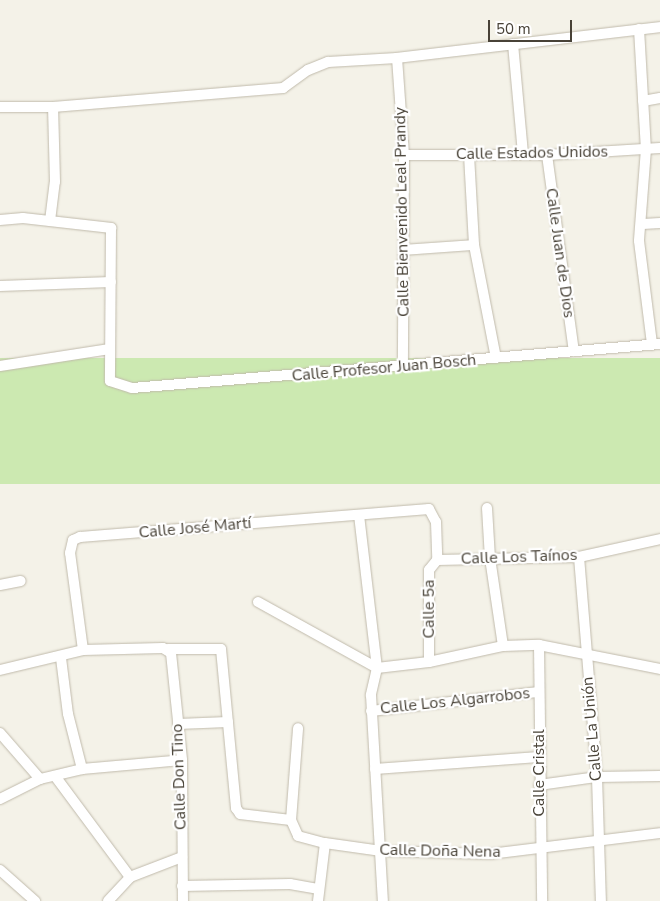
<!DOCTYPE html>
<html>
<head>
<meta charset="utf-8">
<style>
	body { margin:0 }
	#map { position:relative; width:660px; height:901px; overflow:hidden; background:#f4f2e8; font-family:"Nunito Sans",sans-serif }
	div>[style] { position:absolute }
	.green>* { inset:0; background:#cce9b1; transform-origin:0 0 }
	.roads { filter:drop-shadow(0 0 1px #c0baab) drop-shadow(0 0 1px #c0baab) }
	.street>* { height:10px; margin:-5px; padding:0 5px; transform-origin:5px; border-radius:5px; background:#fff }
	span { translate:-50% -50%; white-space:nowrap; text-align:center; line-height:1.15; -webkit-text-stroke:4.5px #fff; paint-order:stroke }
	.street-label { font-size:16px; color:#484237 }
	.scale { position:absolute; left:488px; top:20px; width:84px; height:22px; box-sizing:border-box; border:2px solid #484237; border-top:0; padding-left:6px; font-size:15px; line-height:18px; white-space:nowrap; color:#484237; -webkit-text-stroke:4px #fff; paint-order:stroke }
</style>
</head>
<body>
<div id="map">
	<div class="green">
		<i style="left:660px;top:358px;width:126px;height:662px;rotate:90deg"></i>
	</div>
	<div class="roads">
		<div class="street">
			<i style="left:639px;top:29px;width:120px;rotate:86.7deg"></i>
			<i style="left:646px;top:149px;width:92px;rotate:94.4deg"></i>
			<i style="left:639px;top:241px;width:104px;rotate:82.8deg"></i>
			<i style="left:513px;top:44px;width:110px;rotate:84.8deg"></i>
			<i style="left:397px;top:58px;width:97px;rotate:85.9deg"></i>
			<i style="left:404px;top:155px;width:211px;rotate:90.3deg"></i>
			<i style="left:643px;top:101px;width:17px;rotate:-10deg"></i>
			<i style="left:0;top:107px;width:53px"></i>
			<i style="left:53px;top:107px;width:231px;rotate:-4.7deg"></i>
			<i style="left:283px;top:88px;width:31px;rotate:-36deg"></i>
			<i style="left:308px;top:70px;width:22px;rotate:-22deg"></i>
			<i style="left:328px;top:62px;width:69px;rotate:-3.3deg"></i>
			<i style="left:397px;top:58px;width:265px;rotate:-6.7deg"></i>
			<i style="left:404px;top:155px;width:143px"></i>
			<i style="left:547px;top:155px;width:113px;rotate:-3.5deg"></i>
			<i style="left:469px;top:155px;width:90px;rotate:86.8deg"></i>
			<i style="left:474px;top:245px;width:115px;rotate:79deg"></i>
			<i style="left:547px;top:155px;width:198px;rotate:82.2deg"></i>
			<i style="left:0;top:220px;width:23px;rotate:-5deg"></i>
			<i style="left:23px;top:218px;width:89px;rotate:6.5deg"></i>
			<i style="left:111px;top:228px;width:153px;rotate:90.4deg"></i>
			<i style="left:110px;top:381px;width:23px;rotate:18deg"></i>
			<i style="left:132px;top:388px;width:530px;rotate:-4.76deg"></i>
			<i style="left:50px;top:221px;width:39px;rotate:-83deg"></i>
			<i style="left:55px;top:182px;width:75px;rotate:-91.5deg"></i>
			<i style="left:643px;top:224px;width:17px;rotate:-3deg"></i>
			<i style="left:404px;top:250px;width:70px;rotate:-4.1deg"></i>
			<i style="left:0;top:286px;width:111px;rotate:-2.1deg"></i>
			<i style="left:0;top:366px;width:111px;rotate:-8.8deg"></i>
			<i style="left:487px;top:508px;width:50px;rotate:86.6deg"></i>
			<i style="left:490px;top:558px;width:89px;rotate:81.6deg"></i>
			<i style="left:359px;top:515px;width:154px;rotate:83.3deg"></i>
			<i style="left:377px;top:668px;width:28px;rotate:103deg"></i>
			<i style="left:371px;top:695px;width:206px;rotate:86.7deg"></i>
			<i style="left:579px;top:557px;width:221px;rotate:85.3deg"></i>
			<i style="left:597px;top:777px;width:124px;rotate:88.2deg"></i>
			<i style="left:437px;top:560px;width:142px;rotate:-1.2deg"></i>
			<i style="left:579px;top:557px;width:83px;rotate:-12.5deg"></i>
			<i style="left:0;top:585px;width:21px;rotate:-11deg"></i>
			<i style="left:258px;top:602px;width:136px;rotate:29deg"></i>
			<i style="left:377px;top:668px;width:52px;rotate:-6.6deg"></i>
			<i style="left:429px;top:662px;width:76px;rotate:-12.2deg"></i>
			<i style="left:503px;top:646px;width:36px;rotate:-2deg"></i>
			<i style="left:539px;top:645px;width:123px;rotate:11.2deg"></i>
			<i style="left:539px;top:645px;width:256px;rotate:89.3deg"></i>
			<i style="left:168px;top:649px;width:53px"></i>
			<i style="left:221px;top:649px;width:160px;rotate:84.6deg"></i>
			<i style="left:236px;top:808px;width:7px;rotate:56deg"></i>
			<i style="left:240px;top:814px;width:51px;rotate:6.7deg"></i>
			<i style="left:291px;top:820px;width:92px;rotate:-85.6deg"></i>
			<i style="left:83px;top:650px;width:98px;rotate:-97.6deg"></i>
			<i style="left:70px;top:553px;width:13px;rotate:-77deg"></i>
			<i style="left:73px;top:540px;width:8px;rotate:-23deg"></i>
			<i style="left:80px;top:537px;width:350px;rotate:-4.6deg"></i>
			<i style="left:429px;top:509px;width:15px;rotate:62deg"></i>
			<i style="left:436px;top:522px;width:38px;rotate:88deg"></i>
			<i style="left:61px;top:658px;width:56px;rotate:82.9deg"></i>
			<i style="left:68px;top:714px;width:57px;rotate:75.7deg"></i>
			<i style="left:429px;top:662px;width:92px;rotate:-90deg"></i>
			<i style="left:429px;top:570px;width:13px;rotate:-51deg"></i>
			<i style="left:0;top:670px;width:85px;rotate:-13.5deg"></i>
			<i style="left:83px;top:650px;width:80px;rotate:-1.4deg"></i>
			<i style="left:163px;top:648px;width:9px;rotate:32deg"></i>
			<i style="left:171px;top:653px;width:108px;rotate:84.1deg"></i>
			<i style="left:182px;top:760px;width:141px;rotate:89.6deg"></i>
			<i style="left:371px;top:711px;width:169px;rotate:-6.5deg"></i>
			<i style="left:178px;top:724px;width:50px;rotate:-2.3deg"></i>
			<i style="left:0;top:733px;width:61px;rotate:49deg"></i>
			<i style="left:375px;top:769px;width:164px;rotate:-4.2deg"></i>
			<i style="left:55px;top:776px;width:126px;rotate:53.4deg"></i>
			<i style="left:539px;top:785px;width:59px;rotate:-7.9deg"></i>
			<i style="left:597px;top:777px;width:63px;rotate:-0.9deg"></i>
			<i style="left:0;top:799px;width:45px;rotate:-26.6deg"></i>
			<i style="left:40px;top:779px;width:43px;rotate:-13.4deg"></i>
			<i style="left:82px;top:769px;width:100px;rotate:-5.1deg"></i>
			<i style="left:291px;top:820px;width:17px;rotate:66deg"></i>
			<i style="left:298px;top:836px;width:28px;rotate:15deg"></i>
			<i style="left:325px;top:843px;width:57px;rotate:8.1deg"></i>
			<i style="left:381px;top:851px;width:109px;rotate:1.6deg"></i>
			<i style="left:490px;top:854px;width:171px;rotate:-7deg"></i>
			<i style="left:0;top:870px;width:47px;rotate:41.5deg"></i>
			<i style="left:182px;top:886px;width:108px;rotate:-1.1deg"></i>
			<i style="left:290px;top:884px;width:28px;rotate:10deg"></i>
			<i style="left:108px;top:901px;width:33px;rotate:-47deg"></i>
			<i style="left:130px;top:877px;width:56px;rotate:-21deg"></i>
			<i style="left:318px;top:901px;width:58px;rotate:-83.1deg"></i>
		</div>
	</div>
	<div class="street-label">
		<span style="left:532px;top:153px;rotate:-1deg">Calle Estados Unidos</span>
		<span style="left:402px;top:212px;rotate:-91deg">Calle Bienvenido Leal Prandy</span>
		<span style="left:560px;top:253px;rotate:82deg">Calle Juan de Dios</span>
		<span style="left:384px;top:368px;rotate:-5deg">Calle Profesor Juan Bosch</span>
		<span style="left:195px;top:528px;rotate:-5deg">Calle José Martí</span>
		<span style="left:519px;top:557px;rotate:-2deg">Calle Los Taínos</span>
		<span style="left:429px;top:609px;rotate:-90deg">Calle 5a</span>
		<span style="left:455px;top:701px;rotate:-6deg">Calle Los Algarrobos</span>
		<span style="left:592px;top:729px;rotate:-95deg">Calle La Unión</span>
		<span style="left:539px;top:773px;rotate:-90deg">Calle Cristal</span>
		<span style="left:179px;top:777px;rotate:-92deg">Calle Don Tino</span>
		<span style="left:440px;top:851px;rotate:1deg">Calle Doña Nena</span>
	</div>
	<div class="scale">50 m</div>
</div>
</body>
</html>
